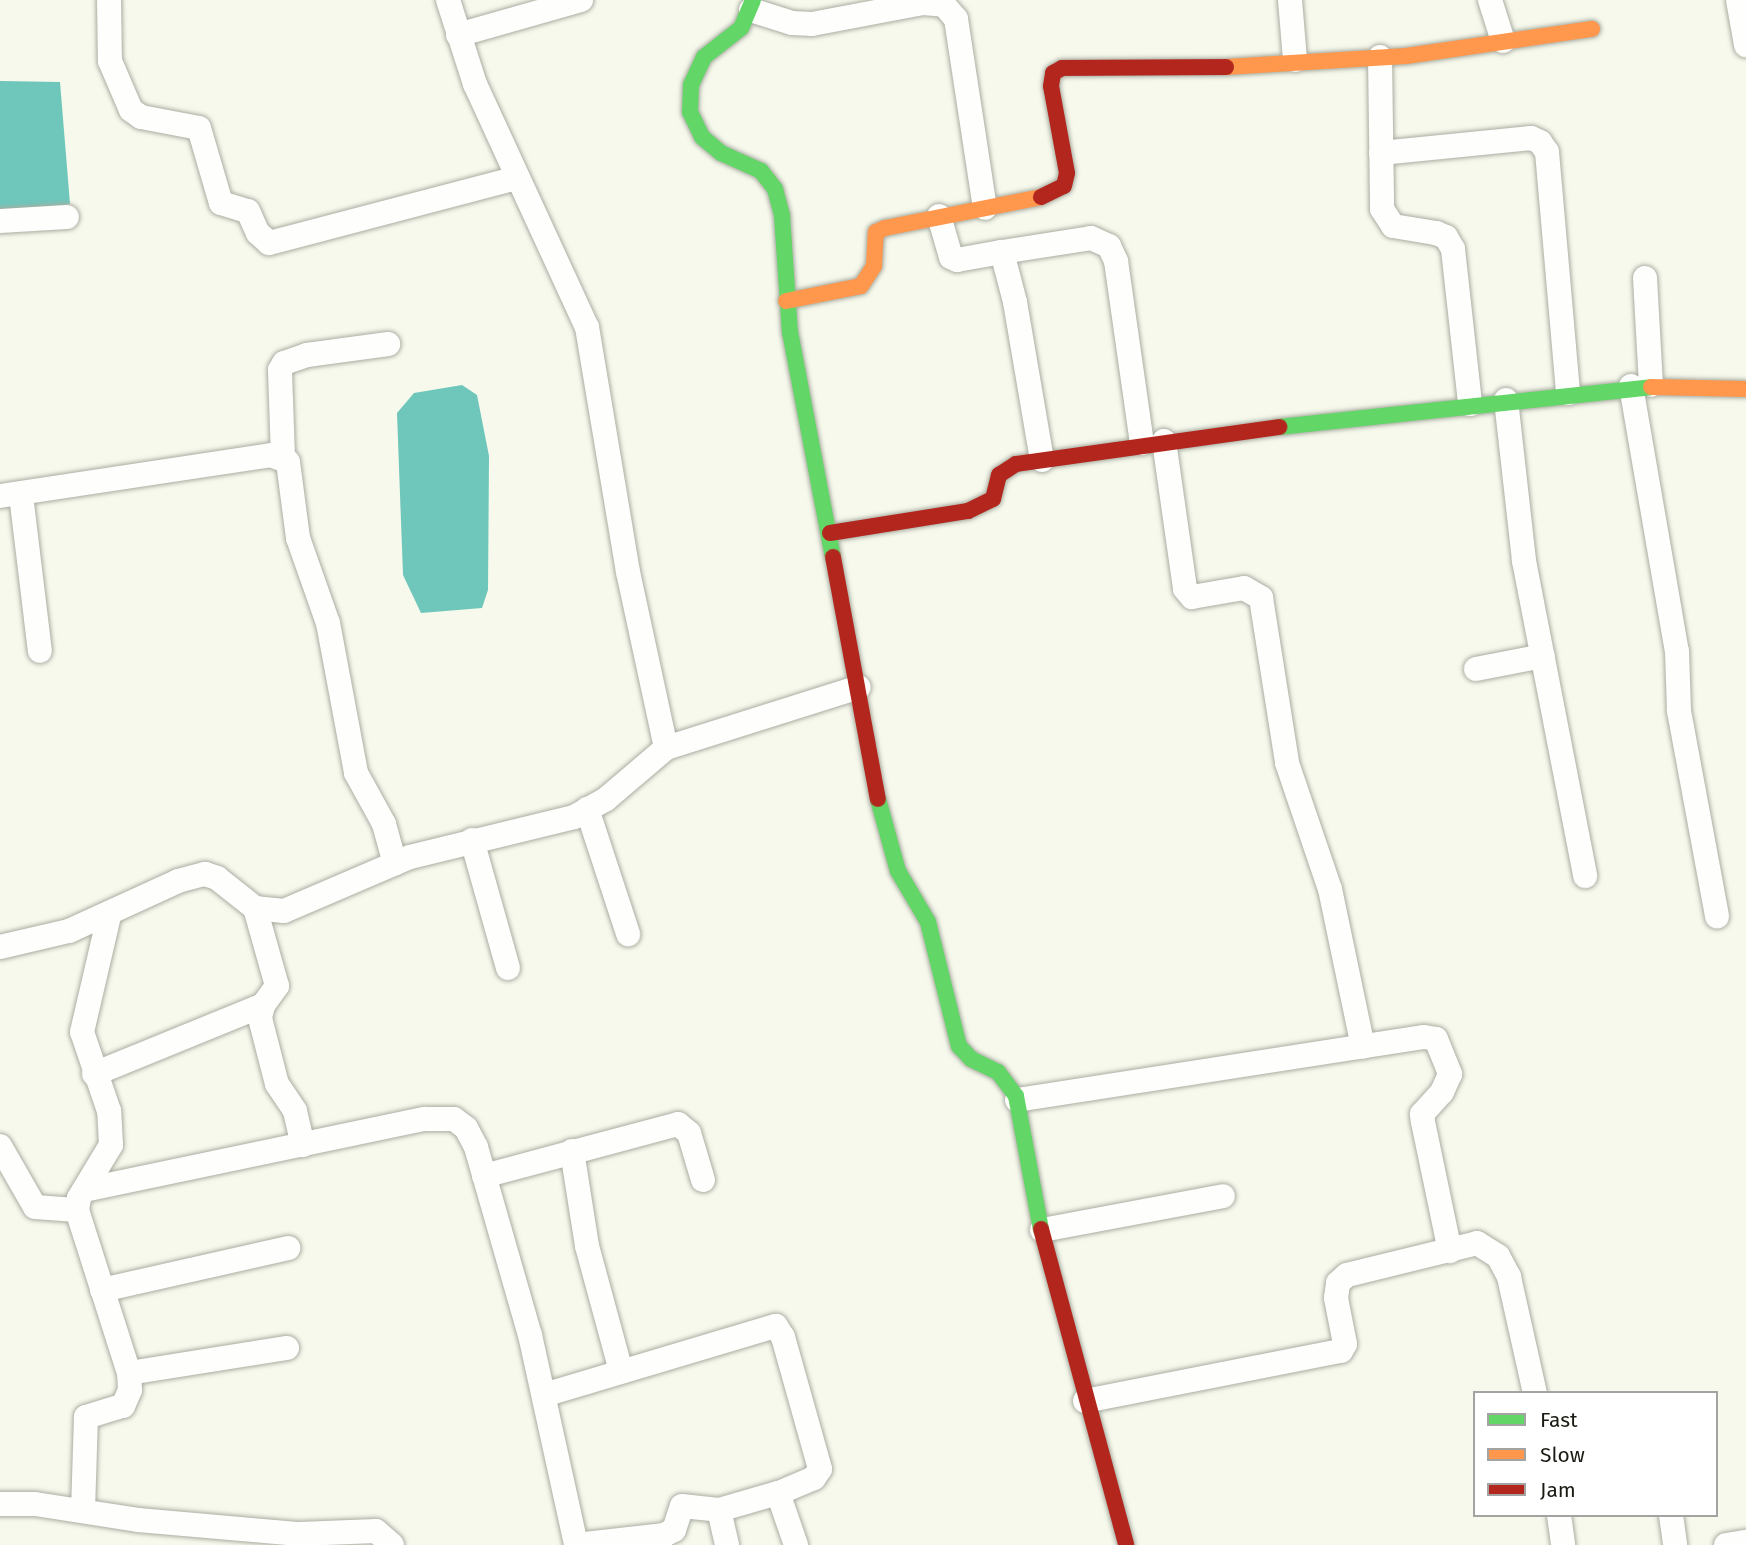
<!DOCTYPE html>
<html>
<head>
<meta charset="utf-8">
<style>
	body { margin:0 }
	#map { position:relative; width:1746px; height:1545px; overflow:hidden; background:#f6f9ec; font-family:"Fira Sans",sans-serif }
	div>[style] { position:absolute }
	.water>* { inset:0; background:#6fc6ba }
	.roads { filter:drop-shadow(0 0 2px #aaada2) drop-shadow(0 0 2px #aaada2) }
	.street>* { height:24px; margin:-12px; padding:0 12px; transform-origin:12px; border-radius:12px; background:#fefefc }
	.fast>* { height:16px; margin:-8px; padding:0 8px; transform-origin:8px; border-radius:8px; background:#63d668 }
	.slow>* { height:16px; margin:-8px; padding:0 8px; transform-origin:8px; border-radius:8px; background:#ff974d }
	.jam>* { height:16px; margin:-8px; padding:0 8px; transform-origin:8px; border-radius:8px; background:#b3261e }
	span { translate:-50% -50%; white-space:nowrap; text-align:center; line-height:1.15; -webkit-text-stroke:5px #fff; paint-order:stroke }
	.legend { position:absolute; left:1473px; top:1391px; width:245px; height:126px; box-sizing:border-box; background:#fff; border:2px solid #a3a4a1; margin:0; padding:9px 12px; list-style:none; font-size:21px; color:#1a1c13 }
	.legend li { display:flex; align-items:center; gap:14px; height:35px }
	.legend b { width:35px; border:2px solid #a3a4a1 }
</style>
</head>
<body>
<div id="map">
	<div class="water">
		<i style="clip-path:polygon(0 81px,60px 82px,70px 204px,0 220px)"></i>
		<i style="clip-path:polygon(462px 385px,477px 395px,489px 456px,488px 590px,482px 608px,421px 613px,403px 575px,397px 413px,414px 393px)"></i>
	</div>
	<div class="roads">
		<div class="street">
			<i style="left:109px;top:0;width:61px;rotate:89.1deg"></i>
			<i style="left:110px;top:61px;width:53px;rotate:66.8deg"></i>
			<i style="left:131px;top:110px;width:12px;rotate:35deg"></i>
			<i style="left:141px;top:117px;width:59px;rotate:10.7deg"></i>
			<i style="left:199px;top:128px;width:78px;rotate:73.7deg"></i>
			<i style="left:221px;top:203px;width:28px;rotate:17deg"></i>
			<i style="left:248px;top:211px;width:24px;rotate:66deg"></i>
			<i style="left:258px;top:233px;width:15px;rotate:42deg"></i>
			<i style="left:269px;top:243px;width:255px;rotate:-14.7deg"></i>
			<i style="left:448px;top:0;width:88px;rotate:72.2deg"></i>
			<i style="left:475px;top:84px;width:268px;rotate:65.3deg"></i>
			<i style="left:587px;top:327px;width:248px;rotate:80.5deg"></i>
			<i style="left:628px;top:572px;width:180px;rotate:77.8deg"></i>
			<i style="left:1290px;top:0;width:60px;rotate:85.2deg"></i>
			<i style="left:1490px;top:0;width:43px;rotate:72.4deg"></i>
			<i style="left:1738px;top:0;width:46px;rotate:79.9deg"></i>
			<i style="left:751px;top:10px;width:43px;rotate:17.6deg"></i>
			<i style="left:792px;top:23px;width:20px;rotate:3deg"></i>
			<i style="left:812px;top:24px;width:113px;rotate:-10.7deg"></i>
			<i style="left:923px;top:3px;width:21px;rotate:5deg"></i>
			<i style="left:944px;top:5px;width:18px;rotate:49deg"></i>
			<i style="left:956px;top:19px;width:191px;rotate:81.3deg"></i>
			<i style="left:458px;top:35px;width:128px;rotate:-15.9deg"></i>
			<i style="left:1380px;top:57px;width:152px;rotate:89.2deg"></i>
			<i style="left:1382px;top:209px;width:20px;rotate:57deg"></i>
			<i style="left:1393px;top:226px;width:44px;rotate:9.2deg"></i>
			<i style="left:1436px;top:233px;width:11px;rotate:22deg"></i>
			<i style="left:1446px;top:237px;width:14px;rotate:60deg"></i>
			<i style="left:1453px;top:249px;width:156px;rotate:83.7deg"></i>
			<i style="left:1381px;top:153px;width:151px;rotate:-5.7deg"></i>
			<i style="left:1531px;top:138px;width:10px;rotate:24deg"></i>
			<i style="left:1540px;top:142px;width:12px;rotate:55deg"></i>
			<i style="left:1547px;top:152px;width:242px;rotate:85deg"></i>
			<i style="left:939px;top:216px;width:43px;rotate:73.7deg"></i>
			<i style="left:951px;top:257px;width:7px;rotate:27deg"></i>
			<i style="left:957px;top:260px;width:46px;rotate:-10.1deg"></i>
			<i style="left:0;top:221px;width:67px;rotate:-3.4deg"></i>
			<i style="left:1645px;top:278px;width:107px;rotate:86.8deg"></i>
			<i style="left:1631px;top:386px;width:269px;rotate:80.2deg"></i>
			<i style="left:1677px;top:651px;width:60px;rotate:88.1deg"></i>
			<i style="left:1679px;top:711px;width:209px;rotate:79.5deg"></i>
			<i style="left:1506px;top:400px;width:162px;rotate:83.6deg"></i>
			<i style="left:1524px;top:561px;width:321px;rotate:79deg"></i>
			<i style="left:1164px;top:441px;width:149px;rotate:81.9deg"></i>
			<i style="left:1185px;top:589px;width:11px;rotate:49deg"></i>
			<i style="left:1192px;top:597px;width:53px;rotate:-9.8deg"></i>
			<i style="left:1244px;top:588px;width:20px;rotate:30deg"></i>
			<i style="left:1261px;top:598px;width:167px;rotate:81deg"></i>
			<i style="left:1287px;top:763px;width:133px;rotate:71.2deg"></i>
			<i style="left:1330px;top:889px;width:161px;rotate:78.2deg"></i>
			<i style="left:283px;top:457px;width:87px;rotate:-92deg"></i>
			<i style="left:280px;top:370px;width:8px;rotate:-60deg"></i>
			<i style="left:284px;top:363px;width:24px;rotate:-19deg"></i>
			<i style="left:307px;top:355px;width:82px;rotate:-7.7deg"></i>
			<i style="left:1042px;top:460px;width:160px;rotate:-99.7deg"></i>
			<i style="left:1015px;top:302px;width:52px;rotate:-104.6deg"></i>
			<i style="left:1002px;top:252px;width:90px;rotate:-8.9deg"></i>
			<i style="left:1091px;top:238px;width:20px;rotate:24deg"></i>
			<i style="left:1109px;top:246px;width:17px;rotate:65deg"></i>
			<i style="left:1116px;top:261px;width:184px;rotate:81.9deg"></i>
			<i style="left:21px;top:495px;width:157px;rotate:83.1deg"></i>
			<i style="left:0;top:496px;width:274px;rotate:-8.6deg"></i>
			<i style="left:271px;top:455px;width:18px;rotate:22deg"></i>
			<i style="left:288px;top:462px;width:77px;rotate:82.5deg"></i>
			<i style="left:298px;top:538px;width:90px;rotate:70.6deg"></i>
			<i style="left:328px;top:623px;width:153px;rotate:79.4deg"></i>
			<i style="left:356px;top:773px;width:58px;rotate:61.2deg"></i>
			<i style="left:384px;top:824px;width:41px;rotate:74.6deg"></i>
			<i style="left:1476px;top:669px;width:68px;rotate:-11deg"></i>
			<i style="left:587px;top:809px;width:132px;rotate:71.8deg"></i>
			<i style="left:472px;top:840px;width:133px;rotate:74.3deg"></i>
			<i style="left:255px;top:908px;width:81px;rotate:74.2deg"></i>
			<i style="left:277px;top:986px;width:24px;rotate:126deg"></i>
			<i style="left:263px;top:1005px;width:13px;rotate:103deg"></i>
			<i style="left:260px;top:1018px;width:68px;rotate:75.6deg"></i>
			<i style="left:277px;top:1084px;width:32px;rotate:56deg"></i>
			<i style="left:295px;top:1111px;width:35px;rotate:77deg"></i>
			<i style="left:0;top:947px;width:71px;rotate:-13.1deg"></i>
			<i style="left:69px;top:931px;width:120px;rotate:-24.6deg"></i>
			<i style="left:178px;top:881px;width:28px;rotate:-15deg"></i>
			<i style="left:205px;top:874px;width:13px;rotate:18deg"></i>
			<i style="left:217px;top:878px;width:48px;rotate:38.3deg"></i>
			<i style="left:255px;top:908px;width:29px;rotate:6deg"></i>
			<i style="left:284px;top:911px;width:137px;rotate:-23.2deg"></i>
			<i style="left:410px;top:857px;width:169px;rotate:-13.7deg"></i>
			<i style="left:574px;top:817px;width:37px;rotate:-29deg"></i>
			<i style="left:606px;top:799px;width:79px;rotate:-40.4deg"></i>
			<i style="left:666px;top:748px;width:202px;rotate:-17.5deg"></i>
			<i style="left:94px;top:1074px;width:183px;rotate:-22.2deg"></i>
			<i style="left:1017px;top:1100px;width:412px;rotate:-8.8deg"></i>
			<i style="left:1424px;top:1037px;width:12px;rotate:9deg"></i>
			<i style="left:1436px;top:1039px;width:38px;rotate:68deg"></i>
			<i style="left:1450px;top:1074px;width:20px;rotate:114deg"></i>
			<i style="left:1442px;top:1092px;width:30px;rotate:132deg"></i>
			<i style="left:1422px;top:1114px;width:8px;rotate:83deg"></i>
			<i style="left:1423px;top:1122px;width:132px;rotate:78.2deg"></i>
			<i style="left:0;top:1146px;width:70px;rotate:60.2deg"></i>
			<i style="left:35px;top:1207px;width:42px;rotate:4.1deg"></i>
			<i style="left:572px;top:1151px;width:96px;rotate:81deg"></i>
			<i style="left:587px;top:1246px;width:130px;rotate:74.8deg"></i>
			<i style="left:484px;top:1176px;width:201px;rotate:-15deg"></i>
			<i style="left:678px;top:1124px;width:14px;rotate:39deg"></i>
			<i style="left:689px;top:1133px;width:49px;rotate:73.4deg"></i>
			<i style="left:84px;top:1190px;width:348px;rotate:-11.8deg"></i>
			<i style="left:425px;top:1119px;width:29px"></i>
			<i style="left:454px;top:1119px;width:15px;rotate:37deg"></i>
			<i style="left:466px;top:1128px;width:21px;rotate:62deg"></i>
			<i style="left:476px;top:1147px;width:196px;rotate:74deg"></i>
			<i style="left:530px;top:1335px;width:215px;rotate:77.6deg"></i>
			<i style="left:1042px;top:1230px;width:184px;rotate:-10.6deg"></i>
			<i style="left:102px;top:1290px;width:191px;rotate:-12.7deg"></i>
			<i style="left:129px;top:1373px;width:160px;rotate:-9deg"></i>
			<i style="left:544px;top:1395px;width:242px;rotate:-16.6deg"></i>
			<i style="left:776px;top:1326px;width:13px;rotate:58deg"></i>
			<i style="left:783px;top:1337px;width:137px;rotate:74.3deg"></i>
			<i style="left:820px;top:1469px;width:11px;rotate:124deg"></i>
			<i style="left:814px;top:1478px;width:39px;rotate:157deg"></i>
			<i style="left:778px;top:1493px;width:55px;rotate:70.9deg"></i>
			<i style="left:1085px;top:1401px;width:261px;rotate:-11.1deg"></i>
			<i style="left:1341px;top:1351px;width:8px;rotate:-60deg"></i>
			<i style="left:1345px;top:1344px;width:47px;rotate:-101.1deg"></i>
			<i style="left:1336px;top:1298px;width:15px;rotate:-82deg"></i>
			<i style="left:1338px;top:1283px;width:12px;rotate:-42deg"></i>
			<i style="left:1347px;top:1275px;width:134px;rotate:-13.8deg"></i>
			<i style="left:1477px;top:1243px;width:25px;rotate:32deg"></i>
			<i style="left:1498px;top:1256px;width:24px;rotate:62deg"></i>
			<i style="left:1509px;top:1277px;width:119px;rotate:77.4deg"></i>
			<i style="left:0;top:1504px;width:35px"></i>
			<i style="left:35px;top:1504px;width:104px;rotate:8.8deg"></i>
			<i style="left:138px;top:1520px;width:162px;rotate:5deg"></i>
			<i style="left:299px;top:1534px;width:77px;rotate:-2.2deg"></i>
			<i style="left:376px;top:1531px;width:21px;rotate:41deg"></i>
			<i style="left:719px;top:1510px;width:36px;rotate:77deg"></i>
			<i style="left:83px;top:1511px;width:94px;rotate:-88.2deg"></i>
			<i style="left:86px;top:1417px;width:39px;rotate:-17deg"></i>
			<i style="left:123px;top:1406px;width:17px;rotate:-66deg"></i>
			<i style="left:130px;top:1390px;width:17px;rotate:-93deg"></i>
			<i style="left:129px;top:1373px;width:171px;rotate:-107.7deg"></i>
			<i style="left:77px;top:1210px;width:12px;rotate:-81deg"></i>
			<i style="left:79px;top:1198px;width:62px;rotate:-58.9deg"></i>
			<i style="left:111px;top:1145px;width:34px;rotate:-93deg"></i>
			<i style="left:109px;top:1111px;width:83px;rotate:-108.9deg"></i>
			<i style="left:82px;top:1032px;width:119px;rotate:-76.9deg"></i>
			<i style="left:1559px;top:1515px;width:30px;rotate:82deg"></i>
			<i style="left:1671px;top:1515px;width:30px;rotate:82deg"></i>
			<i style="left:576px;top:1545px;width:89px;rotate:-6.5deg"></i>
			<i style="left:664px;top:1535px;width:11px;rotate:-27deg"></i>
			<i style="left:674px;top:1530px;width:25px;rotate:-72deg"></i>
			<i style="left:682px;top:1506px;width:37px;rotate:6deg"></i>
			<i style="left:719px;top:1510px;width:61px;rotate:-16.1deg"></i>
			<i style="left:1726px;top:1545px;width:20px;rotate:-9deg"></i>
		</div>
		<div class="fast">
			<i style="left:753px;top:0;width:30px;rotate:113deg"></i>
			<i style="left:741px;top:28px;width:47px;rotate:141.9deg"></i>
			<i style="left:704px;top:57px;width:31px;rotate:115deg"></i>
			<i style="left:691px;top:85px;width:27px;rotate:92deg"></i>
			<i style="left:690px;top:112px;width:28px;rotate:64deg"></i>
			<i style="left:702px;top:137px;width:25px;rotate:40deg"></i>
			<i style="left:721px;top:153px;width:44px;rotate:24.2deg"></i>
			<i style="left:761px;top:171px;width:23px;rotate:52deg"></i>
			<i style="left:775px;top:189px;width:28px;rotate:75deg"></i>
			<i style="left:782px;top:216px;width:116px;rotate:86.1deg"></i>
			<i style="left:790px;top:332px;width:229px;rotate:79.2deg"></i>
			<i style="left:1279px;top:427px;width:374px;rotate:-6.1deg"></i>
			<i style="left:878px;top:799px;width:75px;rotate:74.5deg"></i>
			<i style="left:898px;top:871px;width:59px;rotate:59.5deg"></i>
			<i style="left:928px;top:922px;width:128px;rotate:76deg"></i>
			<i style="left:959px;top:1046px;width:18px;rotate:47deg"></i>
			<i style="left:971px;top:1059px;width:30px;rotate:26deg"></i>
			<i style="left:998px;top:1072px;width:30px;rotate:53deg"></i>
			<i style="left:1016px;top:1096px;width:135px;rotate:79.4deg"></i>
		</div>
		<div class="slow">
			<i style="left:1226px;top:67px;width:180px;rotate:-3.5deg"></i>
			<i style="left:1406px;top:56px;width:188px;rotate:-8.3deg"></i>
			<i style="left:786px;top:301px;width:76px;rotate:-11.3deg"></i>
			<i style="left:861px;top:286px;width:24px;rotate:-57deg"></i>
			<i style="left:874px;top:266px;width:34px;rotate:-87deg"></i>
			<i style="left:876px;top:232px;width:10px;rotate:-24deg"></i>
			<i style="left:885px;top:228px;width:159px;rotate:-11.2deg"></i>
			<i style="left:1651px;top:387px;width:95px;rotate:1.2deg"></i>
		</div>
		<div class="jam">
			<i style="left:1041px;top:197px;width:25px;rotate:-26deg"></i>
			<i style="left:1064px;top:186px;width:13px;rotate:-77deg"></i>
			<i style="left:1067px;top:173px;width:88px;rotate:-100.4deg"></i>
			<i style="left:1051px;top:86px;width:13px;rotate:-81deg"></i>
			<i style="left:1053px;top:73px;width:10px;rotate:-29deg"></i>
			<i style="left:1062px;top:68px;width:164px;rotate:-0.3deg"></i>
			<i style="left:830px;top:533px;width:140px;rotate:-9.1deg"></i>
			<i style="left:968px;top:511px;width:28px;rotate:-26deg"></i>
			<i style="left:993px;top:499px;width:25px;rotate:-76deg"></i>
			<i style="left:999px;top:475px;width:20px;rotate:-33deg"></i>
			<i style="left:1016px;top:464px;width:266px;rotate:-8deg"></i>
			<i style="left:833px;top:557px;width:246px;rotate:79.5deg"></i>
			<i style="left:1041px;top:1229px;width:327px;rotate:74.9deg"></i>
		</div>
	</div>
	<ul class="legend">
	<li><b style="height:9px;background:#63d668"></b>Fast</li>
	<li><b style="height:9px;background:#ff974d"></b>Slow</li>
	<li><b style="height:9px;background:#b3261e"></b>Jam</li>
	</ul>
</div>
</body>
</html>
